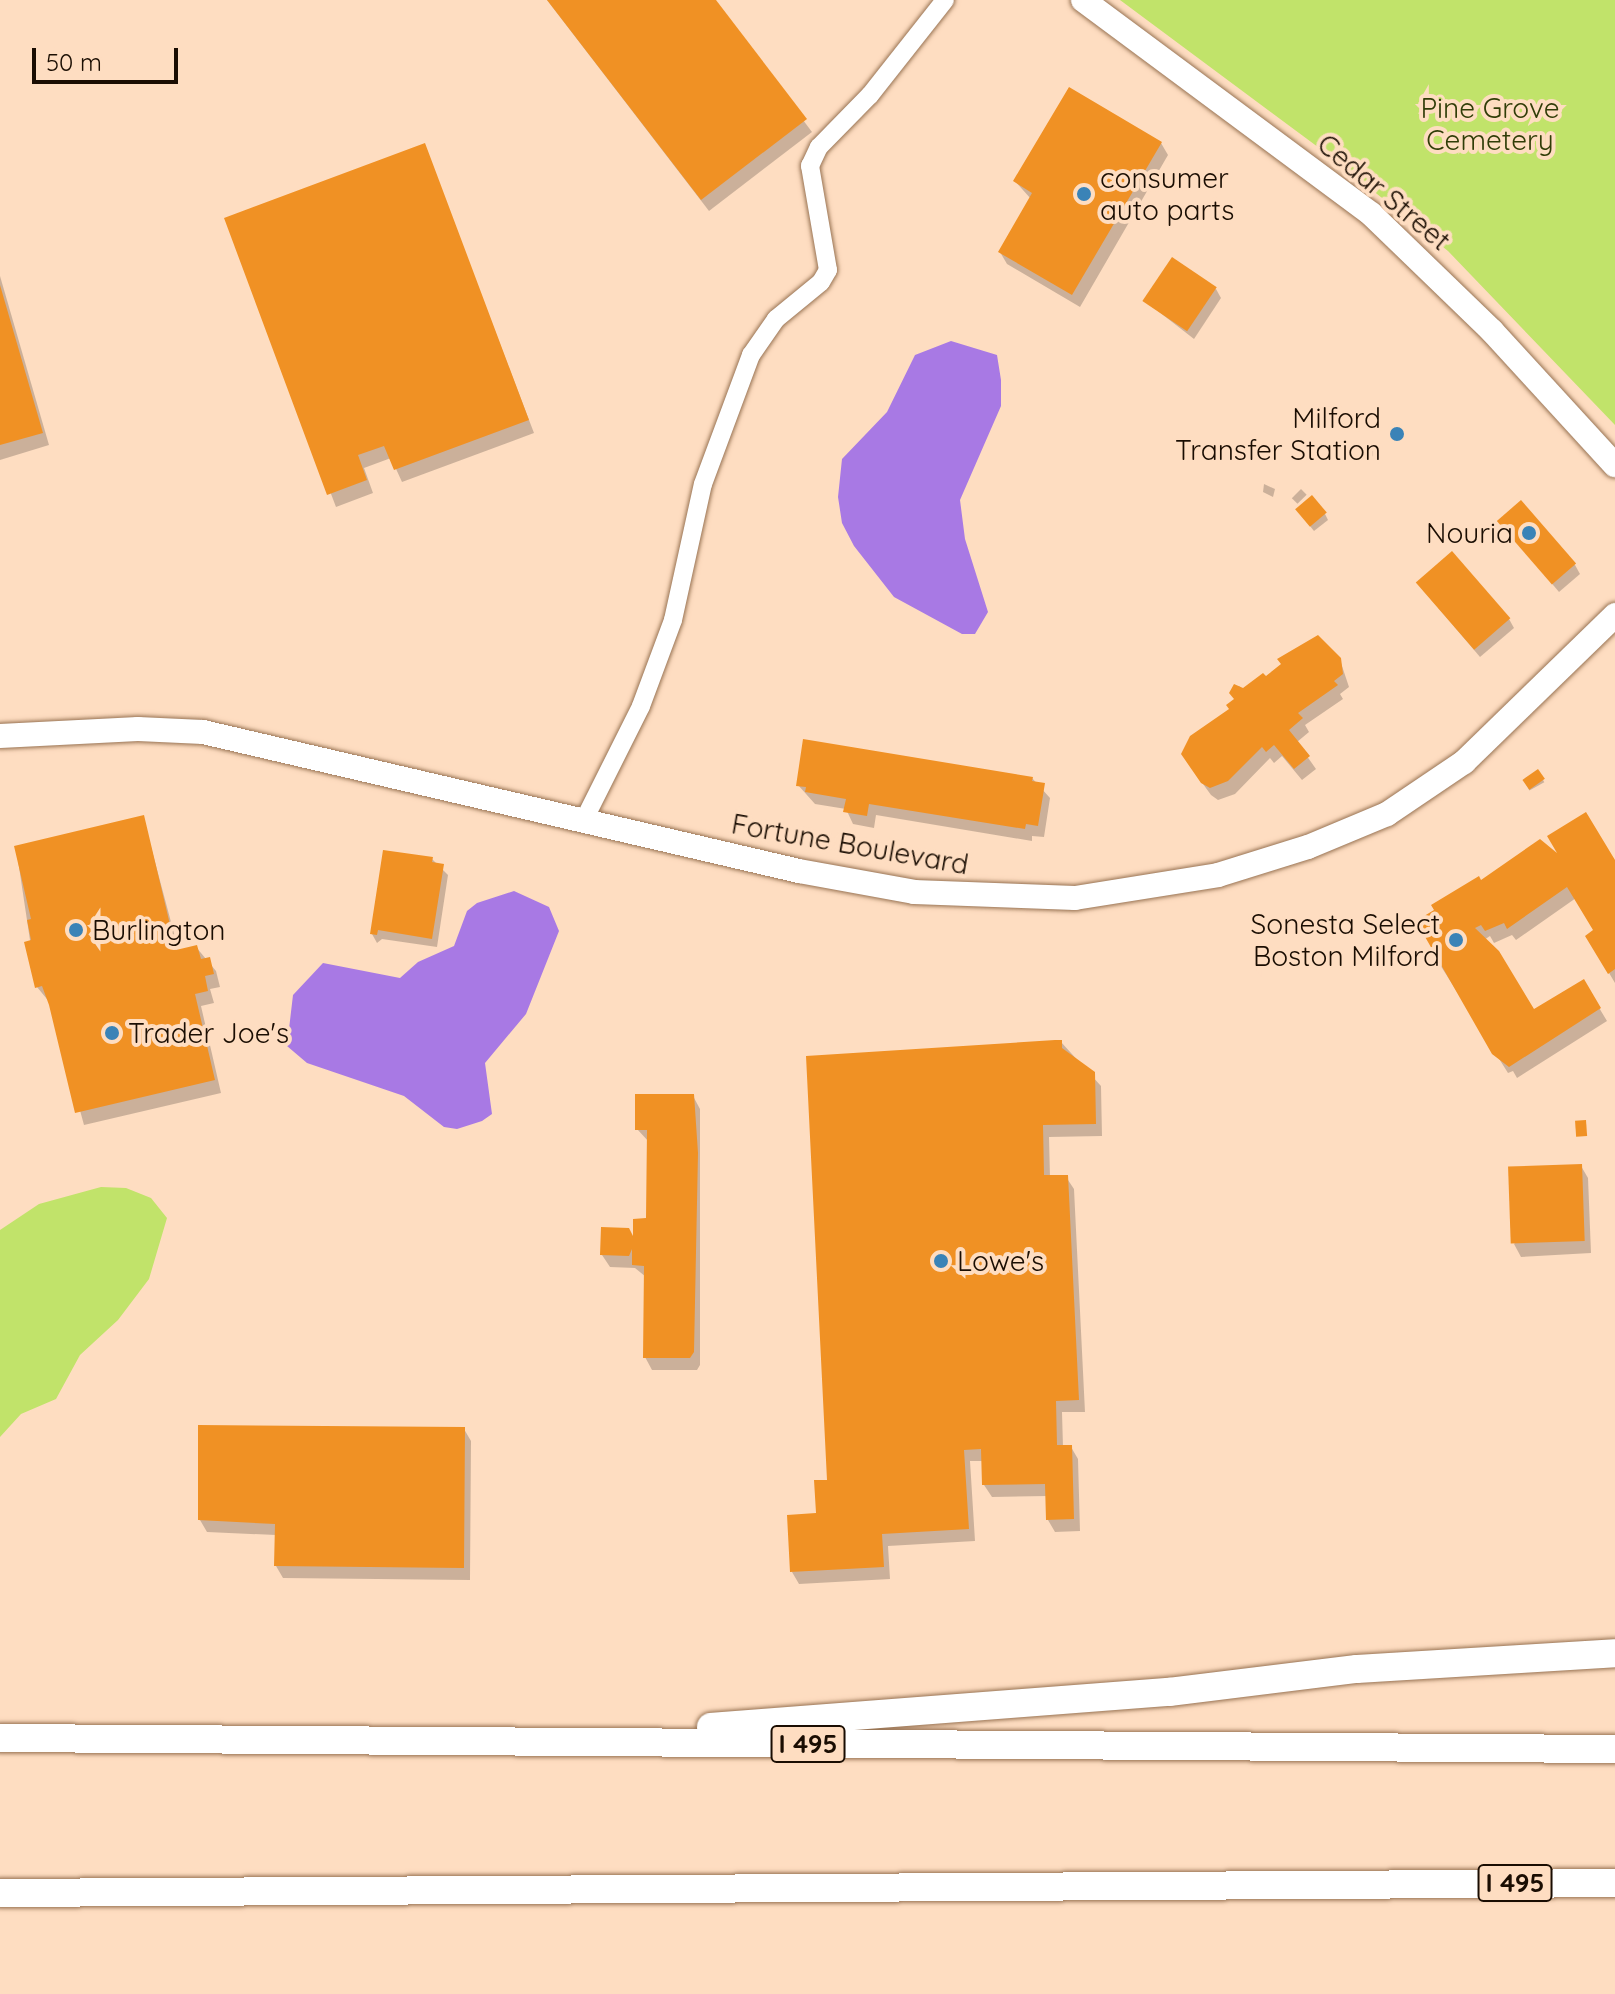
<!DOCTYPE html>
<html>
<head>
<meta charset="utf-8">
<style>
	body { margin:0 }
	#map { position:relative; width:1615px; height:1994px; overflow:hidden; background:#feddc1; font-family:Quicksand,sans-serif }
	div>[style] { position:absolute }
	.green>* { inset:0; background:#c1e36a }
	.water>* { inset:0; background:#a879e4 }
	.shadow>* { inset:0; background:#0003; transform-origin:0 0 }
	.building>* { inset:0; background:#f09124; transform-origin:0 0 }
	.roads { filter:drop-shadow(0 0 2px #987353) drop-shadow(0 0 2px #987353) }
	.minor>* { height:18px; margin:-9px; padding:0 9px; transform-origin:9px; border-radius:9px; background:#fff }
	.major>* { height:24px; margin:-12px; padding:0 12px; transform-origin:12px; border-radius:12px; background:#fff }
	.highway>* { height:28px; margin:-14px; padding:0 14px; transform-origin:14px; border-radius:14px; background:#fff }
	.dots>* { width:22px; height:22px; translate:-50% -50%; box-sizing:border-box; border:4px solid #feddc1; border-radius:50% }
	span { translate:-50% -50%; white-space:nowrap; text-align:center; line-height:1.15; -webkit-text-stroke:8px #feddc1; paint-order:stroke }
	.shield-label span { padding:2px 6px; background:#feddc1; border:2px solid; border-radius:6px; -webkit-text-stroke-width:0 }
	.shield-label { font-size:26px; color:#1a0d02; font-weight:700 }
	.park-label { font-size:28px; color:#303d07 }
	.poi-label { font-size:28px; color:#1a0d02 }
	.left { translate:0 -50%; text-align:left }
	.right { translate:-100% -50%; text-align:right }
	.street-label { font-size:28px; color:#1a0d02 }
	.scale { position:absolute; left:32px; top:48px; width:146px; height:36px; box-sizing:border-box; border:4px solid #1a0d02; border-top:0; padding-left:10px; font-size:24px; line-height:28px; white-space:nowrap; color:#1a0d02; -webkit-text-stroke:6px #feddc1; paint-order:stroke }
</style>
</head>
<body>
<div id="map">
	<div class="green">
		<i style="clip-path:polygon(1120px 0,1615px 0,1615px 425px,1448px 251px,1326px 153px)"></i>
		<i style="clip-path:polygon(101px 1187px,126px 1188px,151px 1198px,167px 1218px,149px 1279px,118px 1320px,80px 1355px,56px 1399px,21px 1414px,0 1437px,0 1230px,39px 1204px)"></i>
	</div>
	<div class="water">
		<i style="clip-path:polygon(951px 341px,997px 355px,1001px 380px,1001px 406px,960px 500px,965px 539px,988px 612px,975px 634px,962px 634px,894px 597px,854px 546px,842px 523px,838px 497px,842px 459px,887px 412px,915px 355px)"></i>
		<i style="clip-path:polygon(514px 891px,549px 907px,559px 931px,526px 1014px,485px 1063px,492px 1114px,482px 1121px,457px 1129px,444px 1127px,404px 1096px,307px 1063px,287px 1046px,293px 995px,323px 963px,400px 978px,418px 962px,454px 946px,467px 911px,477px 903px)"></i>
	</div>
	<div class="shadow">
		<i style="clip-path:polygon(547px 0,713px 0,812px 132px,709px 211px)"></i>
		<i style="clip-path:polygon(1161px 143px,1168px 155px,1080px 307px,1007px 264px,1000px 252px,1031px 199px,1015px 181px)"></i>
		<i style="clip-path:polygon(424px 145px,534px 433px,402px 482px,391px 458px,364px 468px,373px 493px,336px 507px,226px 219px)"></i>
		<i style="clip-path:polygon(0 276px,49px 445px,0 460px)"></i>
		<i style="clip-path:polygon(1216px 289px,1221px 298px,1194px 339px,1145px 301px)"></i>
		<i style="left:1373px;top:444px;width:9px;height:13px;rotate:49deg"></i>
		<i style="clip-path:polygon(1264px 484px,1275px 489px,1273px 497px,1263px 492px)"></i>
		<i style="left:1301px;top:489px;width:8px;height:13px;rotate:45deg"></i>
		<i style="clip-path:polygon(1325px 514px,1328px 520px,1314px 531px,1301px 515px)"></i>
		<i style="clip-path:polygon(1499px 521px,1575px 565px,1580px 574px,1559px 592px)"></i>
		<i style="clip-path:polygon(1418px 584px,1509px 619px,1514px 628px,1480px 657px)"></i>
		<i style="clip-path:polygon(1318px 638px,1340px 660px,1349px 687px,1340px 694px,1343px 699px,1305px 725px,1309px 732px,1297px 742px,1316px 769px,1302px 780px,1282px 756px,1274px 763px,1270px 758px,1235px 794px,1218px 800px,1211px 795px,1190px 766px,1231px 710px,1236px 699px,1232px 689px,1239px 686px,1243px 690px,1265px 679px,1283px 666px,1280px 659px)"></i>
		<i style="left:1538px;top:771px;width:13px;height:17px;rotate:61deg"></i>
		<i style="clip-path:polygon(1032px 778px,1050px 798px,1044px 837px,1032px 836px,1032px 841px,876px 815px,874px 828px,853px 824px,846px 809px,815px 804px,798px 785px)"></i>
		<i style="clip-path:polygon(143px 817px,179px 952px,196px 947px,216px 971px,220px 987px,210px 989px,214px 1003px,201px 1006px,221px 1093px,84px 1125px,51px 1004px,37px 987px,16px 847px)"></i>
		<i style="clip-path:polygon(432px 859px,448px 875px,437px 947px,382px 939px,377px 943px,372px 934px)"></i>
		<i style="clip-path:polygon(1562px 860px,1615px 864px,1615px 983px,1587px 936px,1596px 931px,1576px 898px,1516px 940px,1512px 935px,1494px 943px,1490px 936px,1484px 940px,1533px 1012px,1583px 981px,1607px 1021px,1517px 1078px,1513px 1071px,1508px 1073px,1432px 952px,1480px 883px)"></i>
		<i style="clip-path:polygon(1061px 1042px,1101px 1086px,1102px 1136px,1049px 1137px,1050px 1177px,1066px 1177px,1074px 1189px,1085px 1412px,1062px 1412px,1063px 1447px,1071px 1447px,1078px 1459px,1080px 1531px,1055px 1532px,1048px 1520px,1048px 1496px,992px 1497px,984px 1485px,984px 1461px,970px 1461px,975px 1541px,888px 1546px,890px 1579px,799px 1584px,792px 1572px,829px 1482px)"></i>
		<i style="clip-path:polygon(693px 1096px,700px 1109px,700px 1365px,697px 1370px,652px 1370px,645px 1357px,646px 1277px,635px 1268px,610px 1267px,602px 1255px,634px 1242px,648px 1220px,649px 1142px,637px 1129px)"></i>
		<i style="clip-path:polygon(1581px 1166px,1588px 1178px,1591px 1253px,1521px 1257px,1514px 1244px)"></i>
		<i style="clip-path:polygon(464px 1429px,471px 1441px,470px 1580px,283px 1578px,276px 1566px,276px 1535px,207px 1532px,200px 1520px)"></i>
	</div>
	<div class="building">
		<i style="clip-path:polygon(547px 0,716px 0,807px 119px,701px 200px)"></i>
		<i style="clip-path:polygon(1069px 87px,1162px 142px,1072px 295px,998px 252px,1032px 193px,1013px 181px)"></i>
		<i style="clip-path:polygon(425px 143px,529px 420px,394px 470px,384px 446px,358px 455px,367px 480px,327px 495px,224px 218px)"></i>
		<i style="left:1172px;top:257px;width:54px;height:53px;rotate:34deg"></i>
		<i style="clip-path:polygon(0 285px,43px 433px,0 445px)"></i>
		<i style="left:1312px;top:495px;width:23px;height:22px;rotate:50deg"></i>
		<i style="left:1521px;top:500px;width:84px;height:32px;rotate:49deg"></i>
		<i style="left:1452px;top:551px;width:89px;height:48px;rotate:49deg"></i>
		<i style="clip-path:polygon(1318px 635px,1341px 658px,1343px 674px,1334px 681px,1338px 685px,1298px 713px,1303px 718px,1289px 730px,1310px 756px,1294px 769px,1274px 745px,1266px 752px,1262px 747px,1228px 781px,1210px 788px,1201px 783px,1181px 754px,1190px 736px,1229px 709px,1226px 705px,1234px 699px,1229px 693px,1234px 684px,1243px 688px,1263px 673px,1266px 676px,1281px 664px,1277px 659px)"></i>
		<i style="clip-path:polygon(803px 739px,1033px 777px,1032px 781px,1045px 783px,1038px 826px,1026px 824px,1025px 829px,869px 804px,867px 816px,843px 812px,846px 799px,805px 792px,806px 787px,796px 786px)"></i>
		<i style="left:1538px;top:769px;width:12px;height:19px;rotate:55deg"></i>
		<i style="clip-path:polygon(1586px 812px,1615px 860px,1615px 969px,1608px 974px,1585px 936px,1593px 930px,1567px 887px,1507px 929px,1504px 923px,1485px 931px,1481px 925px,1475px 928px,1499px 951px,1534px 1009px,1584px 979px,1601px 1008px,1509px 1067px,1492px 1054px,1416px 921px,1434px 910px,1431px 905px,1479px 876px,1481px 880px,1540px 839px,1557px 853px,1547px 836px)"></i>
		<i style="clip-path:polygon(144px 815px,176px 950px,197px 945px,201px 959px,210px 957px,214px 974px,205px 976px,208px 991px,195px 994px,215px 1080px,75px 1113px,49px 1005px,42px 986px,35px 988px,24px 942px,31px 940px,27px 920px,31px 919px,14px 846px)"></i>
		<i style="clip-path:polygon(383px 850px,433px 857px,432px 862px,444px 864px,432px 939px,378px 930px,377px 935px,370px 934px)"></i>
		<i style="clip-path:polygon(1055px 1040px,1062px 1040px,1062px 1048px,1095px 1072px,1096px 1124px,1043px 1125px,1044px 1175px,1068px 1175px,1079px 1400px,1056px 1401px,1057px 1445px,1072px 1445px,1074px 1519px,1046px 1520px,1045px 1484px,982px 1485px,981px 1449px,964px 1450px,969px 1529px,882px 1534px,884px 1567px,790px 1572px,787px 1515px,816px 1513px,814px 1480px,827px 1480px,806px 1056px)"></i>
		<i style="clip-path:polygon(635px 1094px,694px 1094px,698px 1153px,694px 1352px,690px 1358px,643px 1358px,644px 1266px,632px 1265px,632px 1249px,629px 1256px,600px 1255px,601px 1227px,629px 1228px,633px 1236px,633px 1219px,646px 1218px,647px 1130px,635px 1130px)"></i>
		<i style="left:1586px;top:1120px;width:16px;height:11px;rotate:86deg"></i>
		<i style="left:1582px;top:1164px;width:77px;height:74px;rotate:88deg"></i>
		<i style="clip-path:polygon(198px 1425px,465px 1427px,464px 1568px,274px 1566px,275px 1524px,198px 1520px)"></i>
	</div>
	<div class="roads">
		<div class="minor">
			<i style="left:584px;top:820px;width:127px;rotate:-63.4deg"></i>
			<i style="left:641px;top:706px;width:92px;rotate:-69.6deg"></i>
			<i style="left:673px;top:620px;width:139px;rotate:-77.6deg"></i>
			<i style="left:703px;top:484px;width:138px;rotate:-69.6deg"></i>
			<i style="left:751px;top:355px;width:44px;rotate:-55.2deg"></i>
			<i style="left:776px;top:319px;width:58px;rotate:-39.4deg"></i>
			<i style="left:821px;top:282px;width:14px;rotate:-60deg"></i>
			<i style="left:828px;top:270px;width:106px;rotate:-99.8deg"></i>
			<i style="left:810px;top:166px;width:21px;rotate:-65deg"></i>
			<i style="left:819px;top:147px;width:73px;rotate:-45.6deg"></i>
			<i style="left:870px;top:95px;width:121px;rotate:-51.7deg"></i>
		</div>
		<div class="major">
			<i style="left:1083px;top:0;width:359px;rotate:36.6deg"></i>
			<i style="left:1371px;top:214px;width:168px;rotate:44deg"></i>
			<i style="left:1492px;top:331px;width:182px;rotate:47.5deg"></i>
			<i style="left:0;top:736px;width:138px;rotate:-2.9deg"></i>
			<i style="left:138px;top:729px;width:65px;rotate:2.6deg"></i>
			<i style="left:203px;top:732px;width:612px;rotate:13.13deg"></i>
			<i style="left:799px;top:871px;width:117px;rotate:10.3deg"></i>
			<i style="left:914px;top:892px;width:161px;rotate:2.1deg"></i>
			<i style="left:1075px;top:898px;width:145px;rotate:-9.1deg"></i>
			<i style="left:1218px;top:875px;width:94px;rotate:-17.3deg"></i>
			<i style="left:1308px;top:847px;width:86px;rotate:-22.7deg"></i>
			<i style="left:1387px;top:814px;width:93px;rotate:-34deg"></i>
			<i style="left:1464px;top:762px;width:211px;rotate:-44.2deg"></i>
		</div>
		<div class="highway">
			<i style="left:711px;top:1727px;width:459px;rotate:-4.4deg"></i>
			<i style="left:1169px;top:1692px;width:189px;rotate:-7deg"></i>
			<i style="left:1357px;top:1669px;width:258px;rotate:-3.5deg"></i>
			<i style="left:0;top:1738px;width:1615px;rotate:0.39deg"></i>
			<i style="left:0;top:1893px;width:1615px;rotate:-0.35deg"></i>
		</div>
	</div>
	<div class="dots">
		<i style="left:1084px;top:194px;background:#3a83b7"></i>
		<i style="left:1397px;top:434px;background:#3a83b7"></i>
		<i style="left:1529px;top:533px;background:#3a83b7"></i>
		<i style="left:76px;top:930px;background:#3a83b7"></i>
		<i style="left:1456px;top:940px;background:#3a83b7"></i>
		<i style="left:112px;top:1033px;background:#3a83b7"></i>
		<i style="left:941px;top:1261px;background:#3a83b7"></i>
	</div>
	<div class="shield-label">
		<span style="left:808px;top:1744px">I 495</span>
		<span style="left:1515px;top:1883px">I 495</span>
	</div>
	<div class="park-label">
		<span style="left:1490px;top:124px">Pine Grove<br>Cemetery</span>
	</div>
	<div class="poi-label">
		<span class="left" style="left:1100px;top:194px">consumer<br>auto parts</span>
		<span class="right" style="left:1381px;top:434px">Milford<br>Transfer Station</span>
		<span class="right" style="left:1513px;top:533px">Nouria</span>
		<span class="right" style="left:1440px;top:940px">Sonesta Select<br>Boston Milford</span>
		<span class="left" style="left:92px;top:930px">Burlington</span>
		<span class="left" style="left:128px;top:1033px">Trader Joe's</span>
		<span class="left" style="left:957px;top:1261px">Lowe's</span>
	</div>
	<div class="street-label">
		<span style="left:1384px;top:192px;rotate:40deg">Cedar Street</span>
		<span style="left:850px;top:844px;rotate:10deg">Fortune Boulevard</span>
	</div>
	<div class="scale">50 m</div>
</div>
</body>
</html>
